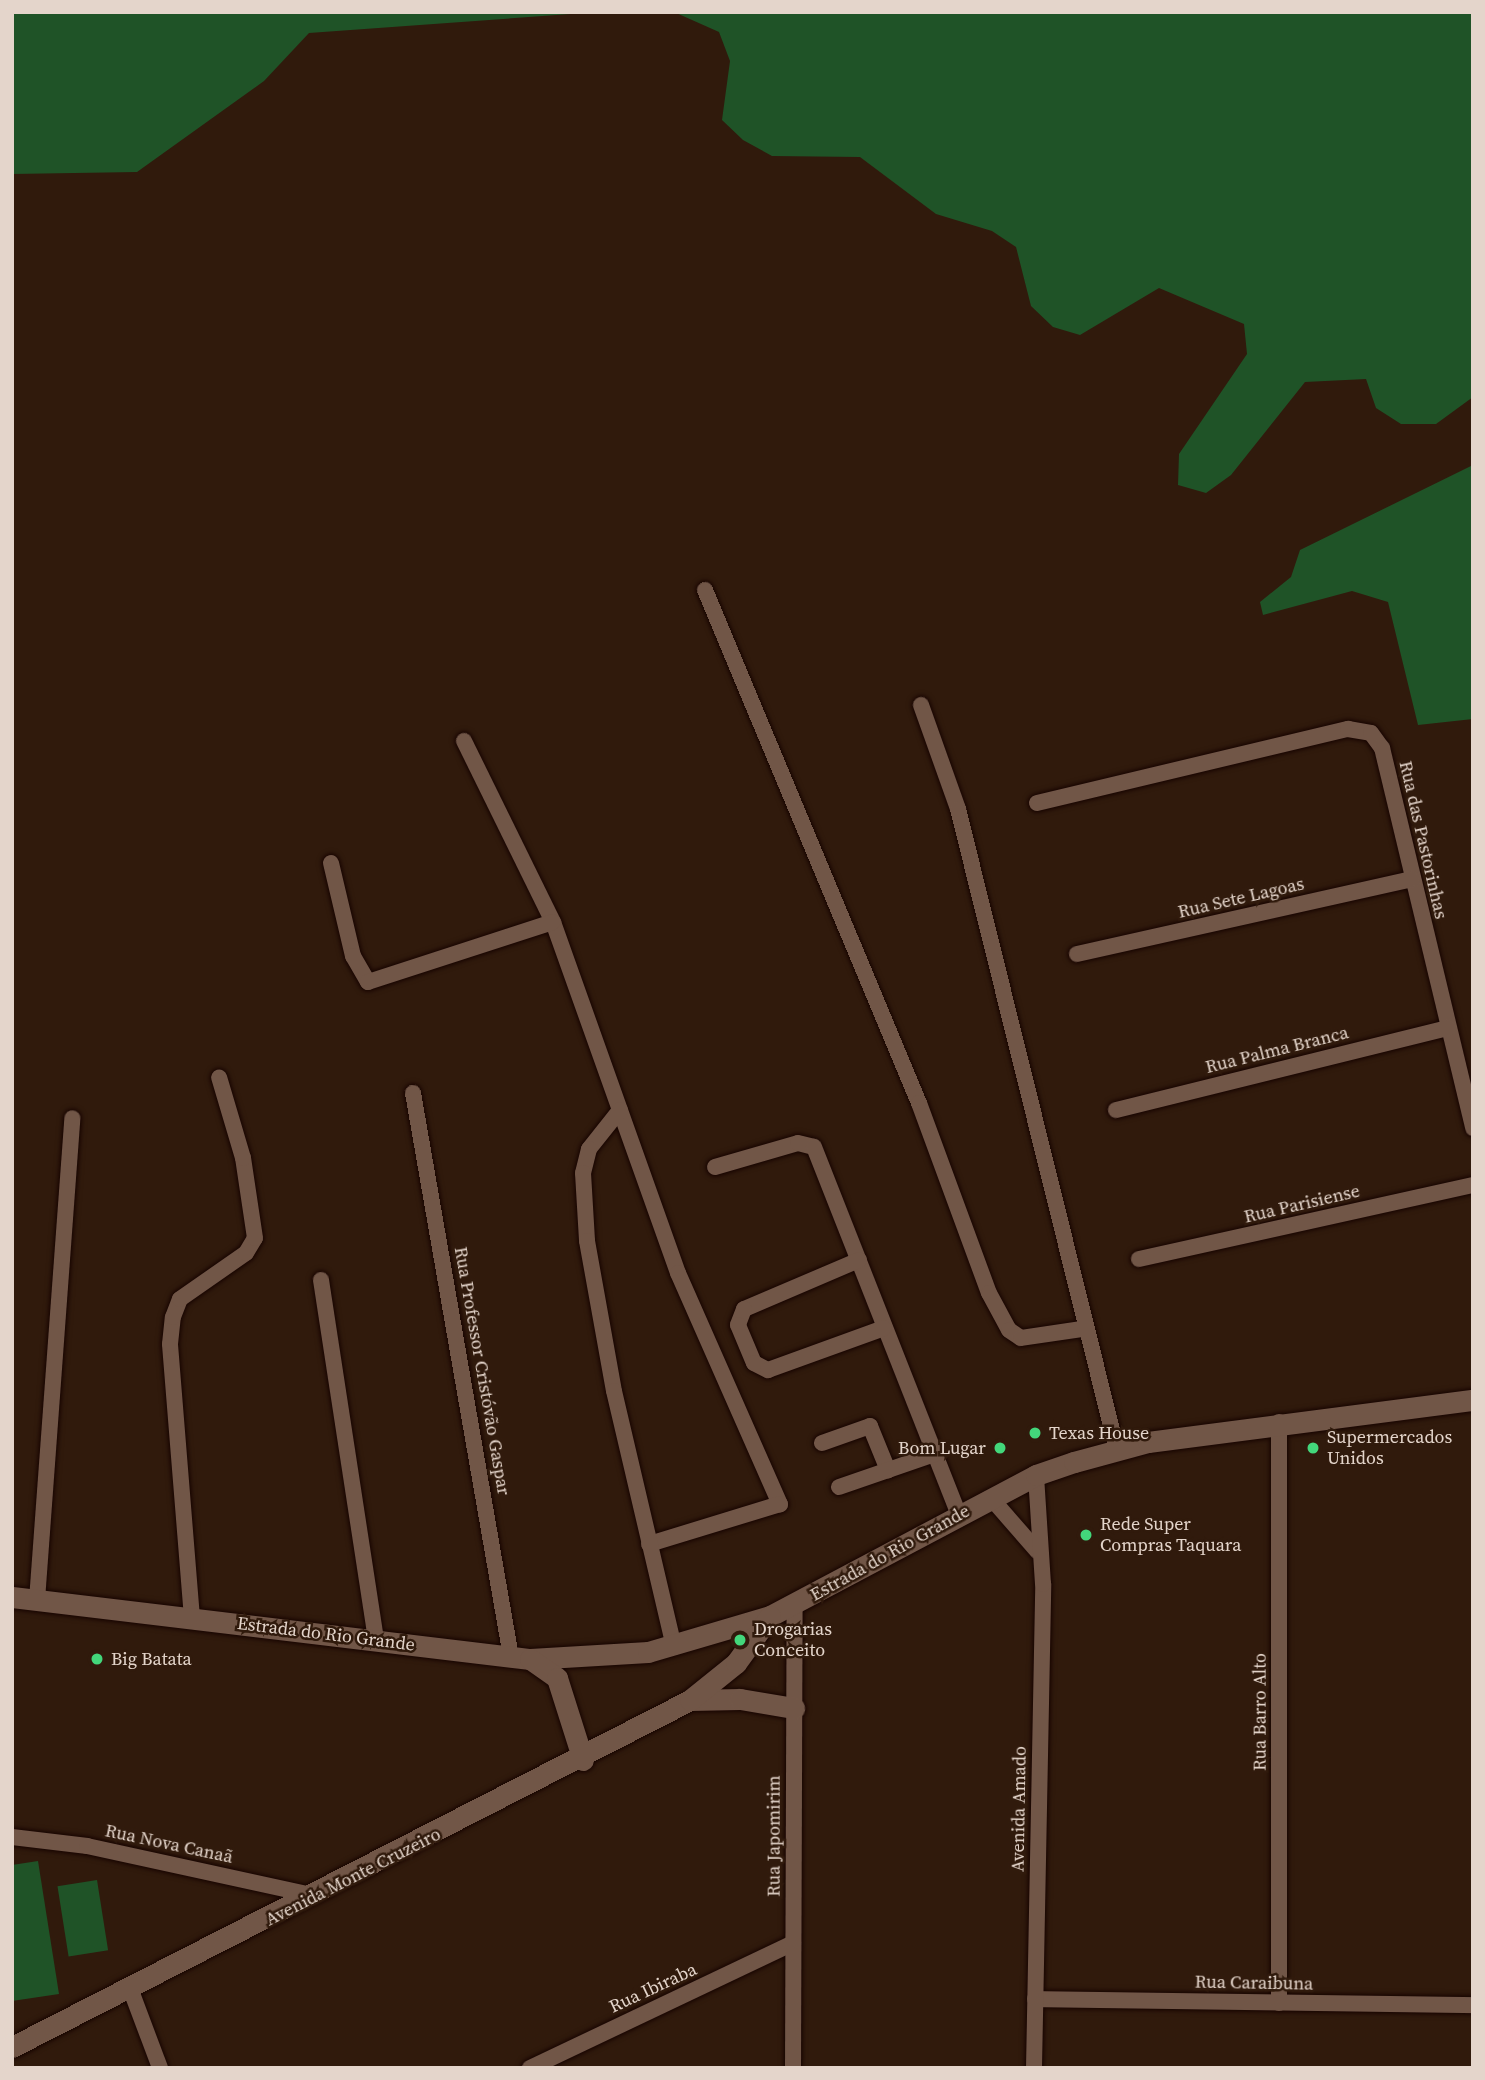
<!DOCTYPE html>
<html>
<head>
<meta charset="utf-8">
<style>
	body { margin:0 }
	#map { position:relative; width:1485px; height:2080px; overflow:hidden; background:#301a0c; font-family:"Source Serif 4",serif }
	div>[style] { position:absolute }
	.green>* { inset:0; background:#1f5327; transform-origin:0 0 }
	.roads { filter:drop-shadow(0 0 2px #170400) drop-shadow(0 0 2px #170400) }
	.street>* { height:16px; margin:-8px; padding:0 8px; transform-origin:8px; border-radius:8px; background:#715647 }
	.secondary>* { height:21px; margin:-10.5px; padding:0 10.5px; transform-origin:10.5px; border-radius:10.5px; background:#715647 }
	.dots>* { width:19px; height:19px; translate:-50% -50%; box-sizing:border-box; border:4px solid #301a0c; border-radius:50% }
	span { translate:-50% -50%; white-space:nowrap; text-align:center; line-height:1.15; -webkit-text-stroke:5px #301a0c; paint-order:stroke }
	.street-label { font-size:18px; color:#e4d5cb }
	.poi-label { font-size:18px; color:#e4d5cb }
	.left { translate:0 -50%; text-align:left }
	.right { translate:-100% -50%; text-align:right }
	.frame { position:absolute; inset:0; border:14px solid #e4d5cb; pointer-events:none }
</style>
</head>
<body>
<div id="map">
	<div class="green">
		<i style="clip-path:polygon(12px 12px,598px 12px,309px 33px,264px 81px,137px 172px,12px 174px)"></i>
		<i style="clip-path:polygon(674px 12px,1473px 12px,1473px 397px,1436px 424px,1401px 424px,1376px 408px,1366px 379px,1305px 382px,1231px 475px,1206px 493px,1178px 485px,1179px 454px,1247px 354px,1244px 324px,1159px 288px,1080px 335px,1053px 327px,1031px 306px,1016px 247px,992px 231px,936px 214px,860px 157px,772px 156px,743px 140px,722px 120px,730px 61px,719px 32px)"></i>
		<i style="clip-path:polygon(1473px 465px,1473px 719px,1418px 725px,1388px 602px,1352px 591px,1263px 615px,1260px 602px,1291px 577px,1300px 550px)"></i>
		<i style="clip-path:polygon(38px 1861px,59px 1994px,12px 2001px,12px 1865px)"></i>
		<i style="left:97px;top:1880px;width:71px;height:40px;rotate:81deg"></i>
	</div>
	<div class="roads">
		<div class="street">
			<i style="left:705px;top:590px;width:556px;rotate:67.36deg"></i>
			<i style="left:919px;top:1103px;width:202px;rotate:69.8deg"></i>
			<i style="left:989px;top:1293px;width:42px;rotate:61.6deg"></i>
			<i style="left:1009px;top:1330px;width:14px;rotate:34deg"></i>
			<i style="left:1021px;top:1338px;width:62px;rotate:-8.4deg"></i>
			<i style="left:921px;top:705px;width:110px;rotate:70.4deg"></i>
			<i style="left:958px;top:809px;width:660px;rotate:76.07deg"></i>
			<i style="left:464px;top:741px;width:202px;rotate:63.8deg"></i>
			<i style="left:553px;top:922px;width:373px;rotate:70.4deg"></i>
			<i style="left:678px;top:1273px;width:253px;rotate:66.2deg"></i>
			<i style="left:780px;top:1504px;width:137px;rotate:163deg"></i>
			<i style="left:1037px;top:803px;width:320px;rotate:-13.4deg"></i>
			<i style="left:1348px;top:729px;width:23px;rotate:10deg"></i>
			<i style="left:1371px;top:733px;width:19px;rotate:54deg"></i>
			<i style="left:1382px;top:748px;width:391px;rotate:76.5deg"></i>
			<i style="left:331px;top:863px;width:96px;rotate:76.7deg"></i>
			<i style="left:353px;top:956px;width:30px;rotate:60deg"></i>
			<i style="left:368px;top:982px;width:194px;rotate:-18deg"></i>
			<i style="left:1077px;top:954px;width:343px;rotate:-12.6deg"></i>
			<i style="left:413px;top:1093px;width:572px;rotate:80.14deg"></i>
			<i style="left:620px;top:1110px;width:50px;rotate:128.5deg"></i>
			<i style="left:589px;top:1149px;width:25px;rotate:104deg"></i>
			<i style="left:583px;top:1173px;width:68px;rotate:86.6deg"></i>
			<i style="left:587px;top:1241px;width:152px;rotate:79.8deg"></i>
			<i style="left:614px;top:1391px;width:263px;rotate:76.8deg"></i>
			<i style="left:1116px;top:1110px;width:342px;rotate:-13.9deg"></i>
			<i style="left:715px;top:1167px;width:86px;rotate:-16.1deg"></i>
			<i style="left:798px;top:1143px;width:16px;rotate:14deg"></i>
			<i style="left:814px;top:1147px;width:396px;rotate:68.5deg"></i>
			<i style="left:1139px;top:1259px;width:342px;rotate:-12.5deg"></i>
			<i style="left:859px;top:1260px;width:125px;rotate:156.9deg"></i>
			<i style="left:744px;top:1309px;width:17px;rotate:111deg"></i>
			<i style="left:738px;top:1325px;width:41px;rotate:67.2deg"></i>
			<i style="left:754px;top:1363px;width:16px;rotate:27deg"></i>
			<i style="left:768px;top:1370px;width:123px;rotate:-19.9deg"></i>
			<i style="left:321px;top:1280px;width:363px;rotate:81.3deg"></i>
			<i style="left:1279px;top:1422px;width:581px;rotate:90deg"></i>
			<i style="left:822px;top:1443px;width:51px;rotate:-19.5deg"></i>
			<i style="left:870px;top:1426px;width:48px;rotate:67.8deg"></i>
			<i style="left:839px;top:1487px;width:102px;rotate:-19deg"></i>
			<i style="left:991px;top:1498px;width:70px;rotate:49deg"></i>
			<i style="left:37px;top:1600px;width:483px;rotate:-85.8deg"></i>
			<i style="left:192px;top:1618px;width:275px;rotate:-94.6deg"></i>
			<i style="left:170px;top:1344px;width:27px;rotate:-84deg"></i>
			<i style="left:173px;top:1317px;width:19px;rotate:-69deg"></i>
			<i style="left:180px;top:1299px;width:80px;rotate:-34.9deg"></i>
			<i style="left:246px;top:1253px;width:17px;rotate:-59deg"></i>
			<i style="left:255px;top:1238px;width:81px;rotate:-98.5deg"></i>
			<i style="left:243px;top:1158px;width:84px;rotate:-106.5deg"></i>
			<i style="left:12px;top:1837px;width:76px;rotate:6.8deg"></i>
			<i style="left:87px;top:1846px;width:230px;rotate:12.3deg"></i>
			<i style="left:130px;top:1988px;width:85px;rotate:69.4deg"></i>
			<i style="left:1035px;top:1999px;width:438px;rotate:0.8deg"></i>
			<i style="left:530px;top:2068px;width:291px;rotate:-25.4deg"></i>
			<i style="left:793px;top:2068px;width:463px;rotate:-89.8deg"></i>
			<i style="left:1034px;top:2068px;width:484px;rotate:-88.9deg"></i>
			<i style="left:1043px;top:1584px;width:109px;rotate:-93.7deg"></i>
		</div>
		<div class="secondary">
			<i style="left:12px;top:1597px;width:522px;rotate:6.83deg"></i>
			<i style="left:530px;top:1659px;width:118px;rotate:-3.4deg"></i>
			<i style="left:648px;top:1652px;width:127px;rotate:-16.4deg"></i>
			<i style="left:770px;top:1616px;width:301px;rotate:-27.9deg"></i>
			<i style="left:1036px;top:1475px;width:40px;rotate:-18.9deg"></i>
			<i style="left:1074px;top:1462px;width:77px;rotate:-15.1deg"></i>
			<i style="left:1148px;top:1442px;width:328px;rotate:-7.4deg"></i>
			<i style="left:530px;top:1659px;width:33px;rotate:35deg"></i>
			<i style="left:557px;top:1678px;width:86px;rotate:72.4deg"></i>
			<i style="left:690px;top:1700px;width:50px;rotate:-1.1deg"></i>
			<i style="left:740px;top:1699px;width:55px;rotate:9.5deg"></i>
			<i style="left:12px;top:2047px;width:762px;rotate:-27.1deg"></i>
			<i style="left:690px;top:1700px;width:59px;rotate:-38.8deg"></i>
			<i style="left:736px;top:1663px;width:58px;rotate:-54.1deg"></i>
		</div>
	</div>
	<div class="dots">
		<i style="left:1035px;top:1433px;background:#43d77b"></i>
		<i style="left:1000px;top:1448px;background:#43d77b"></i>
		<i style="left:1313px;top:1448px;background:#43d77b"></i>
		<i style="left:1086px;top:1535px;background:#43d77b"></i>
		<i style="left:740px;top:1640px;background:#43d77b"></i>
		<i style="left:97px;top:1659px;background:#43d77b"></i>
	</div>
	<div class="street-label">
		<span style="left:1423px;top:840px;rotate:77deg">Rua das Pastorinhas</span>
		<span style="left:1241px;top:898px;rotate:-13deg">Rua Sete Lagoas</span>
		<span style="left:1277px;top:1050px;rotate:-14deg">Rua Palma Branca</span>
		<span style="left:1302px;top:1204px;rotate:-13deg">Rua Parisiense</span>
		<span style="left:482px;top:1371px;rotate:80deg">Rua Professor Cristóvão Gaspar</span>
		<span style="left:890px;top:1553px;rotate:-29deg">Estrada do Rio Grande</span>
		<span style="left:326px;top:1634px;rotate:7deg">Estrada do Rio Grande</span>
		<span style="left:1260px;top:1712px;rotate:-90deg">Rua Barro Alto</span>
		<span style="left:1019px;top:1809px;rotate:-89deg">Avenida Amado</span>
		<span style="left:774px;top:1836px;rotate:-90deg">Rua Japomirim</span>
		<span style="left:169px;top:1844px;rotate:12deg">Rua Nova Canaã</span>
		<span style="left:353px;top:1877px;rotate:-27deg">Avenida Monte Cruzeiro</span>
		<span style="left:1254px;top:1983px;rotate:1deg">Rua Caraibuna</span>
		<span style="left:653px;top:1988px;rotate:-25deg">Rua Ibiraba</span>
	</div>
	<div class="poi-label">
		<span class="left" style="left:1049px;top:1433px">Texas House</span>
		<span class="left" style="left:1327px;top:1448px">Supermercados<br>Unidos</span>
		<span class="right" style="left:986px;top:1448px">Bom Lugar</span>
		<span class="left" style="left:1100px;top:1535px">Rede Super<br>Compras Taquara</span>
		<span class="left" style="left:754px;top:1640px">Drogarias<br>Conceito</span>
		<span class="left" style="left:111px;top:1659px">Big Batata</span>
	</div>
	<div class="frame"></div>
</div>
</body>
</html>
